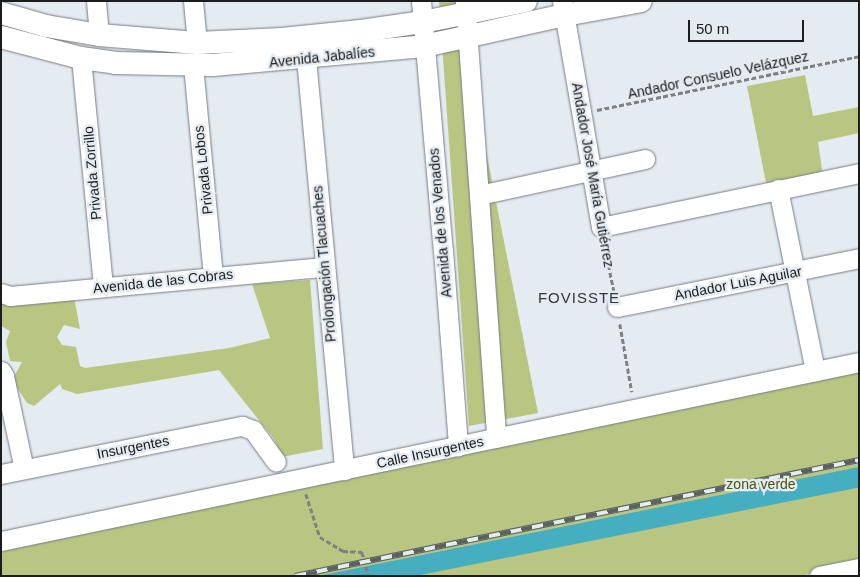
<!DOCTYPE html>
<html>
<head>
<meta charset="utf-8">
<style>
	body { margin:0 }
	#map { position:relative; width:860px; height:577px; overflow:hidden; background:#e4ebf1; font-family:Arial,sans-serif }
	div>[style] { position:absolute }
	.green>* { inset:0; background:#b9c682 }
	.water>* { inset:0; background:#45aec1 }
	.stream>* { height:4.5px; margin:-2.25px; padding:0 2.25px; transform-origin:2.25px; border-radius:2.25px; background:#45aec1 }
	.path>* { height:2.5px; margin-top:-1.25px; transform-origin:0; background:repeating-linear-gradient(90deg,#7d8185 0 5px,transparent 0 7.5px) }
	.roads { filter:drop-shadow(0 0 1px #777c82) drop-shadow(0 0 1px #777c82) }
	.minor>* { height:19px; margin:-9.5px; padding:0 9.5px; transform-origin:9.5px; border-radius:9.5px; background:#fff }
	.tertiary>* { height:22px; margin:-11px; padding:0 11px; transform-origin:11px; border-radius:11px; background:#fff }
	.rail>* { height:5.5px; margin-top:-2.75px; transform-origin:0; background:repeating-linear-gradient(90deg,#e4ebf1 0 11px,#5c6063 0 22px); box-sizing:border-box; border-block:1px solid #5c6063 }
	span { translate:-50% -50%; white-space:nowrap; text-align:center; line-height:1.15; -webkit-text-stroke:4.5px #e4ebf1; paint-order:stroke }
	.street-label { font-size:14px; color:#1a1c1e }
	.park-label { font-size:14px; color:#4a540b }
	.neighbourhood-label { font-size:15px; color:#30363a; letter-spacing:1px }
	.frame { position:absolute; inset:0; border:2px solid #1a1c1e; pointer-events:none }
	.scale { position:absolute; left:688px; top:20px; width:116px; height:22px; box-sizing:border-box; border:2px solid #1a1c1e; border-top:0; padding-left:6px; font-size:15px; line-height:18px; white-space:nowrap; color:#1a1c1e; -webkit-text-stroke:4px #e4ebf1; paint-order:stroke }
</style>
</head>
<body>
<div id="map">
	<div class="green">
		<i style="clip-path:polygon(439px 1px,518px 1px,522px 27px,464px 40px,538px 413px,469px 426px)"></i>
		<i style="clip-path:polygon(805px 75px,813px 116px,859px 107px,859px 133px,818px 142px,823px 176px,767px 188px,747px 86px)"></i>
		<i style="clip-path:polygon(310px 280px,323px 449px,282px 457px,274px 439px,219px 370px,77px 394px,62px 389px,60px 384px,34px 406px,27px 403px,12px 380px,22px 362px,10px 361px,6px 342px,10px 331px,1px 326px,1px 301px,74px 297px,80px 329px,64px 325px,57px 337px,62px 345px,76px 347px,80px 366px,85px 368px,229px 348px,270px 338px,252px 284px)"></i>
		<i style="clip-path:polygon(859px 370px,859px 564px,800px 576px,1px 576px,1px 545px)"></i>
	</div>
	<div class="water">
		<i style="clip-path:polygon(859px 467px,859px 484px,399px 576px,318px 576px)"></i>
	</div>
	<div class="stream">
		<i style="left:400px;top:576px;width:468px;rotate:-11.3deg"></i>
	</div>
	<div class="path">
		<i style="left:597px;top:110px;width:268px;rotate:-11.6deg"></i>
		<i style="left:604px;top:243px;width:49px;rotate:78.2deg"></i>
		<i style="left:620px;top:324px;width:69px;rotate:80deg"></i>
		<i style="left:306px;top:494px;width:45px;rotate:72deg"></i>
		<i style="left:320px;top:537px;width:27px;rotate:31deg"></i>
		<i style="left:343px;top:551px;width:19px;rotate:3deg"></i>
		<i style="left:362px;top:552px;width:25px;rotate:74deg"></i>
	</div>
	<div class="roads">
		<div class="minor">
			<i style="left:96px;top:1px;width:34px;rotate:85deg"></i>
			<i style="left:193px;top:1px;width:42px;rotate:84.6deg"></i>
			<i style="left:421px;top:1px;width:250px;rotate:85deg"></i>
			<i style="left:443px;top:250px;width:197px;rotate:85.6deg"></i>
			<i style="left:465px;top:1px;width:438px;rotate:85.9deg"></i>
			<i style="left:562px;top:1px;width:229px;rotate:80.2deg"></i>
			<i style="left:601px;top:227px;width:264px;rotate:-11.8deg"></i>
			<i style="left:81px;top:58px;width:230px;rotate:84.5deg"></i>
			<i style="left:306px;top:58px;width:414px;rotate:84.7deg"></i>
			<i style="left:193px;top:65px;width:211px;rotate:84.6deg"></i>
			<i style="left:778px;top:189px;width:186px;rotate:78.5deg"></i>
			<i style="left:479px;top:195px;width:170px;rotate:-12.2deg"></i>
			<i style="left:1px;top:293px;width:9px;rotate:18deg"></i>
			<i style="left:10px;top:296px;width:315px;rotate:-5.3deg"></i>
			<i style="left:617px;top:307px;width:247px;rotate:-11.4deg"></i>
			<i style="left:1px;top:371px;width:6px;rotate:59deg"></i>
			<i style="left:4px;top:376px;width:95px;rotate:77.9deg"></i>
			<i style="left:1px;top:474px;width:246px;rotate:-11.3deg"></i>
			<i style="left:242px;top:426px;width:12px;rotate:20deg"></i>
			<i style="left:253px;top:430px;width:39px;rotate:54deg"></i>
			<i style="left:1px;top:541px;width:876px;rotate:-11.78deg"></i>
			<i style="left:819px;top:576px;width:41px;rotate:-11.3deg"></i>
		</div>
		<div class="tertiary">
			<i style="left:1px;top:13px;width:47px;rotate:16.1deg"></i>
			<i style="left:46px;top:26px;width:54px;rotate:9.6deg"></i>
			<i style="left:99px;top:35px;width:98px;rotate:4.7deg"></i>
			<i style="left:197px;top:43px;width:85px;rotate:-2.7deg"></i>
			<i style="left:282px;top:39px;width:79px;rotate:-5.8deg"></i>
			<i style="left:361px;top:31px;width:63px;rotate:-8.3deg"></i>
			<i style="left:423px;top:22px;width:105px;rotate:-11.5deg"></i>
			<i style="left:1px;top:37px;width:83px;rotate:14.7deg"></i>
			<i style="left:81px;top:58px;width:34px;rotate:8deg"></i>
			<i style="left:115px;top:63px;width:98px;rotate:1.2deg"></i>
			<i style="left:213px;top:65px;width:212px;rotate:-5.1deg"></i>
			<i style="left:424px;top:46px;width:144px;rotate:-12.4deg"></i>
			<i style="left:565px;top:15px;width:77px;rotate:-10.4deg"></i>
		</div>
	</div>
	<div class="rail">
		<i style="left:295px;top:576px;width:576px;rotate:-11.62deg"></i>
	</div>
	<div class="street-label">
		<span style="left:322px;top:57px;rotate:-6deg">Avenida Jabalíes</span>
		<span style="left:718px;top:75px;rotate:-12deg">Andador Consuelo Velázquez</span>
		<span style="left:203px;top:170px;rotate:-96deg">Privada Lobos</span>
		<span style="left:92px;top:173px;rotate:-95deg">Privada Zorrillo</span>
		<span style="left:593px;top:175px;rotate:80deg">Andador José María Gutiérrez</span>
		<span style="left:440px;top:223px;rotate:-95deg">Avenida de los Venados</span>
		<span style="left:324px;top:264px;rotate:-95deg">Prolongación Tlacuaches</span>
		<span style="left:163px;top:281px;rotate:-6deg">Avenida de las Cobras</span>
		<span style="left:738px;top:283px;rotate:-11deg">Andador Luis Aguilar</span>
		<span style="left:133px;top:447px;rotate:-11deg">Insurgentes</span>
		<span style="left:430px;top:452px;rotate:-12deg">Calle Insurgentes</span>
	</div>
	<div class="park-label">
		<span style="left:761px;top:484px">zona verde</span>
	</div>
	<div class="neighbourhood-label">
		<span style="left:579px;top:298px">FOVISSTE</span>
	</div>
	<div class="frame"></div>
	<div class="scale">50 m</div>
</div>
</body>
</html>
